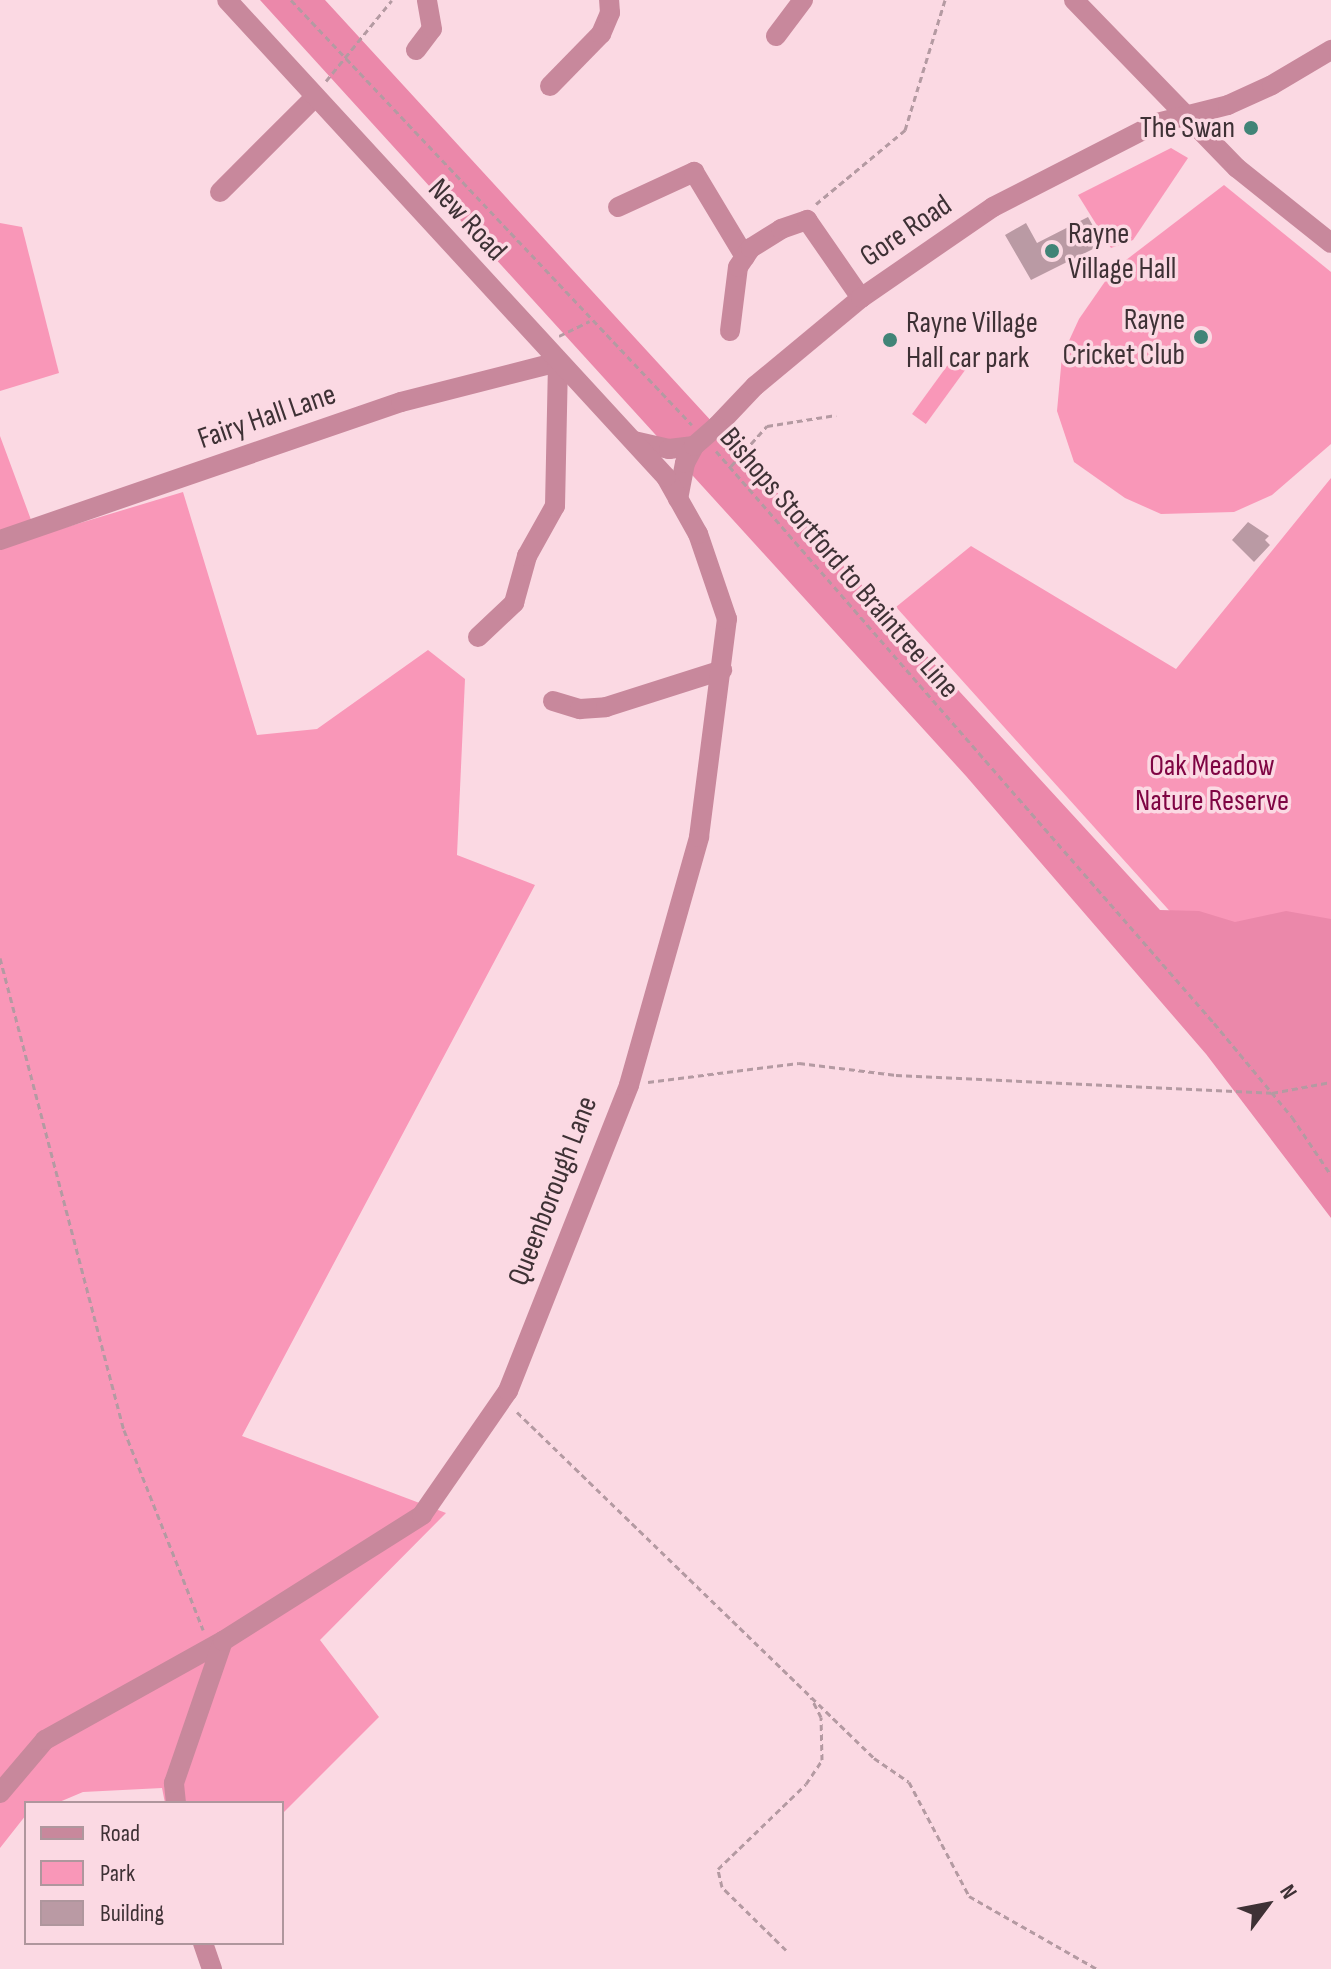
<!DOCTYPE html>
<html>
<head>
<meta charset="utf-8">
<style>
	body { margin:0 }
	#map { position:relative; width:1331px; height:1969px; overflow:hidden; background:#fbd9e3; font-family:"Sofia Sans Condensed",sans-serif }
	div>[style] { position:absolute }
	.green>* { inset:0; background:#f997b8; transform-origin:0 0 }
	.forest>* { inset:0; background:#eb88aa }
	.building>* { inset:0; background:#ba9aa4 }
	.path>* { height:3px; margin-top:-1.5px; transform-origin:0; background:repeating-linear-gradient(90deg,#b49aa2 0 6px,transparent 0 10px) }
	.minor>* { height:20px; margin:-10px; padding:0 10px; transform-origin:10px; border-radius:10px; background:#c8889c }
	.minor-bridge>* { height:20px; margin:-10px; padding:0 10px; transform-origin:10px; border-radius:10px; background:#c8889c }
	.dots>* { width:22px; height:22px; translate:-50% -50%; box-sizing:border-box; border:4px solid #fbd9e3; border-radius:50% }
	span { translate:-50% -50%; white-space:nowrap; text-align:center; line-height:1.15; -webkit-text-stroke:7px #fbd9e3; paint-order:stroke }
	.poi-label { font-size:30px; color:#3e3135 }
	.right { translate:-100% -50%; text-align:right }
	.left { translate:0 -50%; text-align:left }
	.street-label { font-size:30px; color:#3e3135 }
	.park-label { font-size:30px; color:#7f0443 }
	.legend { position:absolute; left:24px; top:1801px; width:260px; height:144px; box-sizing:border-box; background:#fbd9e3; border:2px solid #af969d; margin:0; padding:10px 14px; list-style:none; font-size:24px; color:#3e3135 }
	.legend li { display:flex; align-items:center; gap:16px; height:40px }
	.legend b { width:40px; border:2px solid #af969d }
	.north { position:absolute; left:1227px; top:1865px; width:80px; height:80px; -webkit-text-stroke:6px #fbd9e3; paint-order:stroke; rotate:58deg; font-size:22px; font-weight:700; line-height:32px; text-align:center; color:#3e3135 }
	.north::after { content:''; display:block; margin:auto; width:28px; height:36px; background:#3e3135; clip-path:polygon(50% 0,100% 100%,50% 72%,0 100%) }
</style>
</head>
<body>
<div id="map">
	<div class="green">
		<i style="clip-path:polygon(1171px 148px,1188px 158px,1133px 240px,1111px 248px,1078px 195px)"></i>
		<i style="clip-path:polygon(1224px 185px,1331px 272px,1331px 444px,1272px 495px,1234px 512px,1161px 514px,1125px 498px,1074px 462px,1057px 411px,1062px 356px,1079px 319px,1113px 270px)"></i>
		<i style="clip-path:polygon(0 223px,22px 227px,59px 373px,0 391px)"></i>
		<i style="left:955px;top:355px;width:17px;height:73px;rotate:36deg"></i>
		<i style="clip-path:polygon(0 436px,37px 536px,183px 492px,257px 735px,317px 729px,428px 650px,465px 679px,457px 855px,535px 885px,242px 1436px,446px 1513px,320px 1640px,379px 1717px,282px 1814px,282px 1803px,165px 1803px,162px 1788px,83px 1792px,57px 1803px,26px 1803px,26px 1815px,0 1848px)"></i>
		<i style="clip-path:polygon(1331px 478px,1331px 1048px,1302px 1058px,896px 607px,971px 546px,1176px 669px)"></i>
	</div>
	<div class="forest">
		<i style="clip-path:polygon(260px 0,325px 0,1160px 910px,1199px 911px,1235px 922px,1286px 911px,1331px 919px,1331px 1218px,1206px 1054px,966px 776px)"></i>
	</div>
	<div class="building">
		<i style="clip-path:polygon(1088px 217px,1103px 244px,1031px 280px,1005px 235px,1026px 223px,1037px 243px)"></i>
		<i style="clip-path:polygon(1248px 522px,1269px 536px,1265px 540px,1270px 545px,1254px 562px,1232px 540px)"></i>
	</div>
	<div class="path">
		<i style="left:291px;top:0;width:584px;rotate:46.66deg"></i>
		<i style="left:326px;top:81px;width:104px;rotate:-50.8deg"></i>
		<i style="left:816px;top:204px;width:116px;rotate:-39.7deg"></i>
		<i style="left:905px;top:130px;width:136px;rotate:-72.9deg"></i>
		<i style="left:559px;top:336px;width:34px;rotate:-26deg"></i>
		<i style="left:716px;top:451px;width:758px;rotate:48.96deg"></i>
		<i style="left:1214px;top:1023px;width:122px;rotate:50.3deg"></i>
		<i style="left:1292px;top:1117px;width:70px;rotate:56.1deg"></i>
		<i style="left:731px;top:466px;width:54px;rotate:-48deg"></i>
		<i style="left:767px;top:426px;width:70px;rotate:-9.1deg"></i>
		<i style="left:0;top:958px;width:488px;rotate:75.3deg"></i>
		<i style="left:124px;top:1430px;width:215px;rotate:68.4deg"></i>
		<i style="left:648px;top:1082px;width:152px;rotate:-7.2deg"></i>
		<i style="left:799px;top:1063px;width:98px;rotate:7.1deg"></i>
		<i style="left:896px;top:1075px;width:376px;rotate:2.7deg"></i>
		<i style="left:1272px;top:1093px;width:60px;rotate:-10.6deg"></i>
		<i style="left:517px;top:1412px;width:497px;rotate:44.1deg"></i>
		<i style="left:874px;top:1758px;width:42px;rotate:34.4deg"></i>
		<i style="left:909px;top:1782px;width:129px;rotate:62.2deg"></i>
		<i style="left:969px;top:1896px;width:147px;rotate:29.7deg"></i>
		<i style="left:786px;top:1950px;width:90px;rotate:-135.5deg"></i>
		<i style="left:722px;top:1887px;width:18px;rotate:-103deg"></i>
		<i style="left:718px;top:1869px;width:122px;rotate:-44deg"></i>
		<i style="left:806px;top:1784px;width:29px;rotate:-56deg"></i>
		<i style="left:822px;top:1760px;width:43px;rotate:-91.3deg"></i>
		<i style="left:821px;top:1717px;width:22px;rotate:-117deg"></i>
	</div>
	<div class="minor">
		<i style="left:1074px;top:0;width:234px;rotate:45.9deg"></i>
		<i style="left:1237px;top:168px;width:120px;rotate:38.6deg"></i>
		<i style="left:776px;top:36px;width:45px;rotate:-53.1deg"></i>
		<i style="left:416px;top:50px;width:26px;rotate:-53deg"></i>
		<i style="left:432px;top:29px;width:29px;rotate:-100deg"></i>
		<i style="left:550px;top:86px;width:73px;rotate:-45.6deg"></i>
		<i style="left:601px;top:34px;width:23px;rotate:-67deg"></i>
		<i style="left:610px;top:13px;width:13px;rotate:-94deg"></i>
		<i style="left:220px;top:192px;width:133px;rotate:-45deg"></i>
		<i style="left:618px;top:207px;width:84px;rotate:-24.7deg"></i>
		<i style="left:694px;top:172px;width:99px;rotate:59deg"></i>
		<i style="left:730px;top:331px;width:64px;rotate:-82.9deg"></i>
		<i style="left:738px;top:267px;width:23px;rotate:-56deg"></i>
		<i style="left:751px;top:248px;width:36px;rotate:-32deg"></i>
		<i style="left:781px;top:229px;width:28px;rotate:-19deg"></i>
		<i style="left:807px;top:220px;width:95px;rotate:55.3deg"></i>
		<i style="left:717px;top:426px;width:55px;rotate:-46.5deg"></i>
		<i style="left:755px;top:386px;width:138px;rotate:-39.7deg"></i>
		<i style="left:861px;top:298px;width:160px;rotate:-34.6deg"></i>
		<i style="left:993px;top:207px;width:184px;rotate:-27.1deg"></i>
		<i style="left:1157px;top:123px;width:73px;rotate:-14.2deg"></i>
		<i style="left:1228px;top:105px;width:48px;rotate:-24.4deg"></i>
		<i style="left:1272px;top:85px;width:69px;rotate:-30.7deg"></i>
		<i style="left:634px;top:441px;width:36px;rotate:13deg"></i>
		<i style="left:669px;top:449px;width:25px;rotate:-7deg"></i>
		<i style="left:678px;top:499px;width:37px;rotate:-79deg"></i>
		<i style="left:685px;top:463px;width:19px;rotate:-62deg"></i>
		<i style="left:0;top:540px;width:424px;rotate:-19deg"></i>
		<i style="left:401px;top:402px;width:162px;rotate:-14.3deg"></i>
		<i style="left:478px;top:637px;width:50px;rotate:-43.4deg"></i>
		<i style="left:514px;top:603px;width:49px;rotate:-74.5deg"></i>
		<i style="left:527px;top:556px;width:57px;rotate:-60.8deg"></i>
		<i style="left:555px;top:506px;width:144px;rotate:-88.8deg"></i>
		<i style="left:553px;top:701px;width:28px;rotate:17deg"></i>
		<i style="left:580px;top:709px;width:26px;rotate:-4deg"></i>
		<i style="left:606px;top:707px;width:122px;rotate:-17.7deg"></i>
		<i style="left:0;top:1793px;width:70px;rotate:-49.7deg"></i>
		<i style="left:45px;top:1740px;width:204px;rotate:-29.1deg"></i>
		<i style="left:176px;top:1803px;width:20px;rotate:-96deg"></i>
		<i style="left:174px;top:1783px;width:150px;rotate:-71deg"></i>
		<i style="left:223px;top:1641px;width:236px;rotate:-32.3deg"></i>
		<i style="left:422px;top:1515px;width:151px;rotate:-55.3deg"></i>
		<i style="left:508px;top:1391px;width:329px;rotate:-68.4deg"></i>
		<i style="left:629px;top:1085px;width:258px;rotate:-74.2deg"></i>
		<i style="left:699px;top:837px;width:220px;rotate:-82.7deg"></i>
		<i style="left:727px;top:619px;width:90px;rotate:-108.8deg"></i>
		<i style="left:698px;top:534px;width:65px;rotate:-119.3deg"></i>
		<i style="left:666px;top:477px;width:648px;rotate:-132.62deg"></i>
		<i style="left:203px;top:1943px;width:28px;rotate:71deg"></i>
	</div>
	<div class="minor-bridge">
		<i style="left:694px;top:446px;width:30px;rotate:-41deg"></i>
	</div>
	<div class="dots">
		<i style="left:1251px;top:128px;background:#418477"></i>
		<i style="left:1052px;top:251px;background:#418477"></i>
		<i style="left:1201px;top:337px;background:#418477"></i>
		<i style="left:890px;top:340px;background:#418477"></i>
	</div>
	<div class="poi-label">
		<span class="right" style="left:1235px;top:128px">The Swan</span>
		<span class="left" style="left:1068px;top:251px">Rayne<br>Village Hall</span>
		<span class="right" style="left:1185px;top:337px">Rayne<br>Cricket Club</span>
		<span class="left" style="left:906px;top:340px">Rayne Village<br>Hall car park</span>
	</div>
	<div class="street-label">
		<span style="left:467px;top:220px;rotate:47deg">New Road</span>
		<span style="left:906px;top:231px;rotate:-34deg">Gore Road</span>
		<span style="left:267px;top:417px;rotate:-19deg">Fairy Hall Lane</span>
		<span style="left:839px;top:563px;rotate:49deg">Bishops Stortford to Braintree Line</span>
		<span style="left:553px;top:1191px;rotate:-69deg">Queenborough Lane</span>
	</div>
	<div class="park-label">
		<span style="left:1212px;top:783px">Oak Meadow<br>Nature Reserve</span>
	</div>
	<ul class="legend">
	<li><b style="height:10px;background:#c8889c"></b>Road</li>
	<li><b style="height:22px;background:#f997b8"></b>Park</li>
	<li><b style="height:22px;background:#ba9aa4"></b>Building</li>
	</ul>
	<div class="north">N</div>
</div>
</body>
</html>
